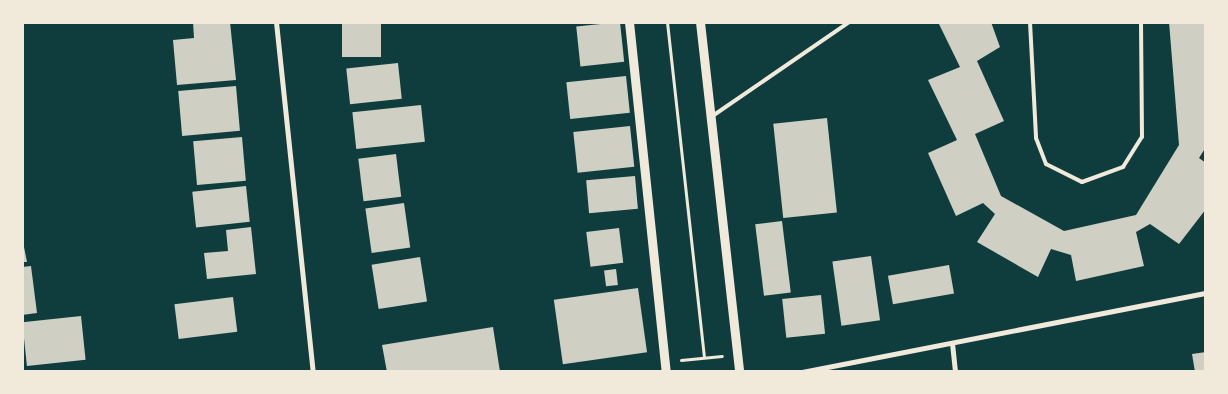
<!DOCTYPE html>
<html>
<head>
<meta charset="utf-8">
<style>
	body { margin:0 }
	#map { position:relative; width:1228px; height:394px; overflow:hidden; background:#0f3d3e; font-family:"PT Sans",sans-serif }
	div>[style] { position:absolute }
	.building>* { inset:0; background:#cfcfc3; transform-origin:0 0 }
	.path>* { height:3px; margin:-1.5px; padding:0 1.5px; transform-origin:1.5px; border-radius:1.5px; background:#f1e9da }
	.service>* { height:4px; margin:-2px; padding:0 2px; transform-origin:2px; border-radius:2px; background:#f1e9da }
	.minor>* { height:5px; margin:-2.5px; padding:0 2.5px; transform-origin:2.5px; border-radius:2.5px; background:#f1e9da }
	.tertiary>* { height:9px; margin:-4.5px; padding:0 4.5px; transform-origin:4.5px; border-radius:4.5px; background:#f1e9da }
	span { translate:-50% -50%; white-space:nowrap; text-align:center; line-height:1.15; -webkit-text-stroke:4px #f1e9da; paint-order:stroke }
	.frame { position:absolute; inset:0; border:24px solid #f1e9da; pointer-events:none }
</style>
</head>
<body>
<div id="map">
	<div class="building">
		<i style="clip-path:polygon(193px 22px,230px 22px,236px 80px,177px 85px,173px 40px,194px 38px)"></i>
		<i style="left:342px;top:22px;width:39px;height:35px"></i>
		<i style="left:620px;top:22px;width:40px;height:44px;rotate:84deg"></i>
		<i style="clip-path:polygon(938px 22px,991px 22px,1000px 47px,977px 61px,1004px 121px,975px 134px,1001px 196px,1064px 231px,1136px 215px,1179px 145px,1169px 22px,1206px 22px,1206px 147px,1199px 158px,1206px 163px,1206px 209px,1179px 244px,1150px 224px,1136px 232px,1144px 266px,1076px 281px,1071px 255px,1051px 249px,1038px 277px,977px 242px,995px 214px,983px 203px,956px 216px,928px 153px,957px 140px,928px 80px,960px 67px)"></i>
		<i style="left:398px;top:63px;width:36px;height:52px;rotate:84deg"></i>
		<i style="left:626px;top:76px;width:37px;height:60px;rotate:84deg"></i>
		<i style="left:236px;top:86px;width:45px;height:58px;rotate:85deg"></i>
		<i style="left:421px;top:105px;width:37px;height:69px;rotate:84deg"></i>
		<i style="left:827px;top:118px;width:95px;height:54px;rotate:84deg"></i>
		<i style="left:630px;top:126px;width:41px;height:57px;rotate:84deg"></i>
		<i style="left:242px;top:137px;width:44px;height:49px;rotate:85deg"></i>
		<i style="left:396px;top:154px;width:43px;height:38px;rotate:83deg"></i>
		<i style="left:635px;top:176px;width:33px;height:49px;rotate:85deg"></i>
		<i style="left:246px;top:186px;width:36px;height:54px;rotate:84deg"></i>
		<i style="left:404px;top:203px;width:45px;height:39px;rotate:82deg"></i>
		<i style="left:782px;top:221px;width:72px;height:27px;rotate:83deg"></i>
		<i style="clip-path:polygon(251px 227px,256px 274px,207px 279px,204px 253px,228px 251px,226px 230px)"></i>
		<i style="left:619px;top:228px;width:35px;height:33px;rotate:83deg"></i>
		<i style="clip-path:polygon(22px 237px,27px 262px,22px 262px)"></i>
		<i style="left:871px;top:256px;width:65px;height:39px;rotate:82deg"></i>
		<i style="left:420px;top:257px;width:45px;height:49px;rotate:81deg"></i>
		<i style="left:949px;top:265px;width:29px;height:62px;rotate:80deg"></i>
		<i style="clip-path:polygon(31px 266px,37px 313px,22px 315px,22px 267px)"></i>
		<i style="left:616px;top:269px;width:16px;height:12px;rotate:83deg"></i>
		<i style="left:638px;top:288px;width:65px;height:85px;rotate:82deg"></i>
		<i style="left:821px;top:295px;width:39px;height:39px;rotate:84deg"></i>
		<i style="left:233px;top:297px;width:35px;height:59px;rotate:83deg"></i>
		<i style="left:81px;top:316px;width:44px;height:59px;rotate:84deg"></i>
		<i style="clip-path:polygon(493px 327px,500px 372px,387px 372px,382px 345px)"></i>
		<i style="clip-path:polygon(1206px 352px,1206px 372px,1195px 372px,1192px 354px)"></i>
	</div>
	<div class="path">
		<i style="left:667px;top:22px;width:337px;rotate:83.7deg"></i>
		<i style="left:681px;top:360px;width:41px;rotate:-5.6deg"></i>
	</div>
	<div class="service">
		<i style="left:1030px;top:22px;width:116px;rotate:87deg"></i>
		<i style="left:1036px;top:138px;width:28px;rotate:69deg"></i>
		<i style="left:1046px;top:164px;width:40px;rotate:26.6deg"></i>
		<i style="left:1082px;top:182px;width:44px;rotate:-20.1deg"></i>
		<i style="left:1123px;top:167px;width:36px;rotate:-58deg"></i>
		<i style="left:1142px;top:137px;width:115px;rotate:-90.5deg"></i>
		<i style="left:711px;top:117px;width:168px;rotate:-34.5deg"></i>
	</div>
	<div class="minor">
		<i style="left:276px;top:22px;width:352px;rotate:84deg"></i>
		<i style="left:952px;top:343px;width:29px;rotate:84deg"></i>
		<i style="left:802px;top:372px;width:412px;rotate:-11.1deg"></i>
	</div>
	<div class="tertiary">
		<i style="left:629px;top:22px;width:352px;rotate:84deg"></i>
		<i style="left:700px;top:22px;width:352px;rotate:83.6deg"></i>
	</div>
	<div class="frame"></div>
</div>
</body>
</html>
